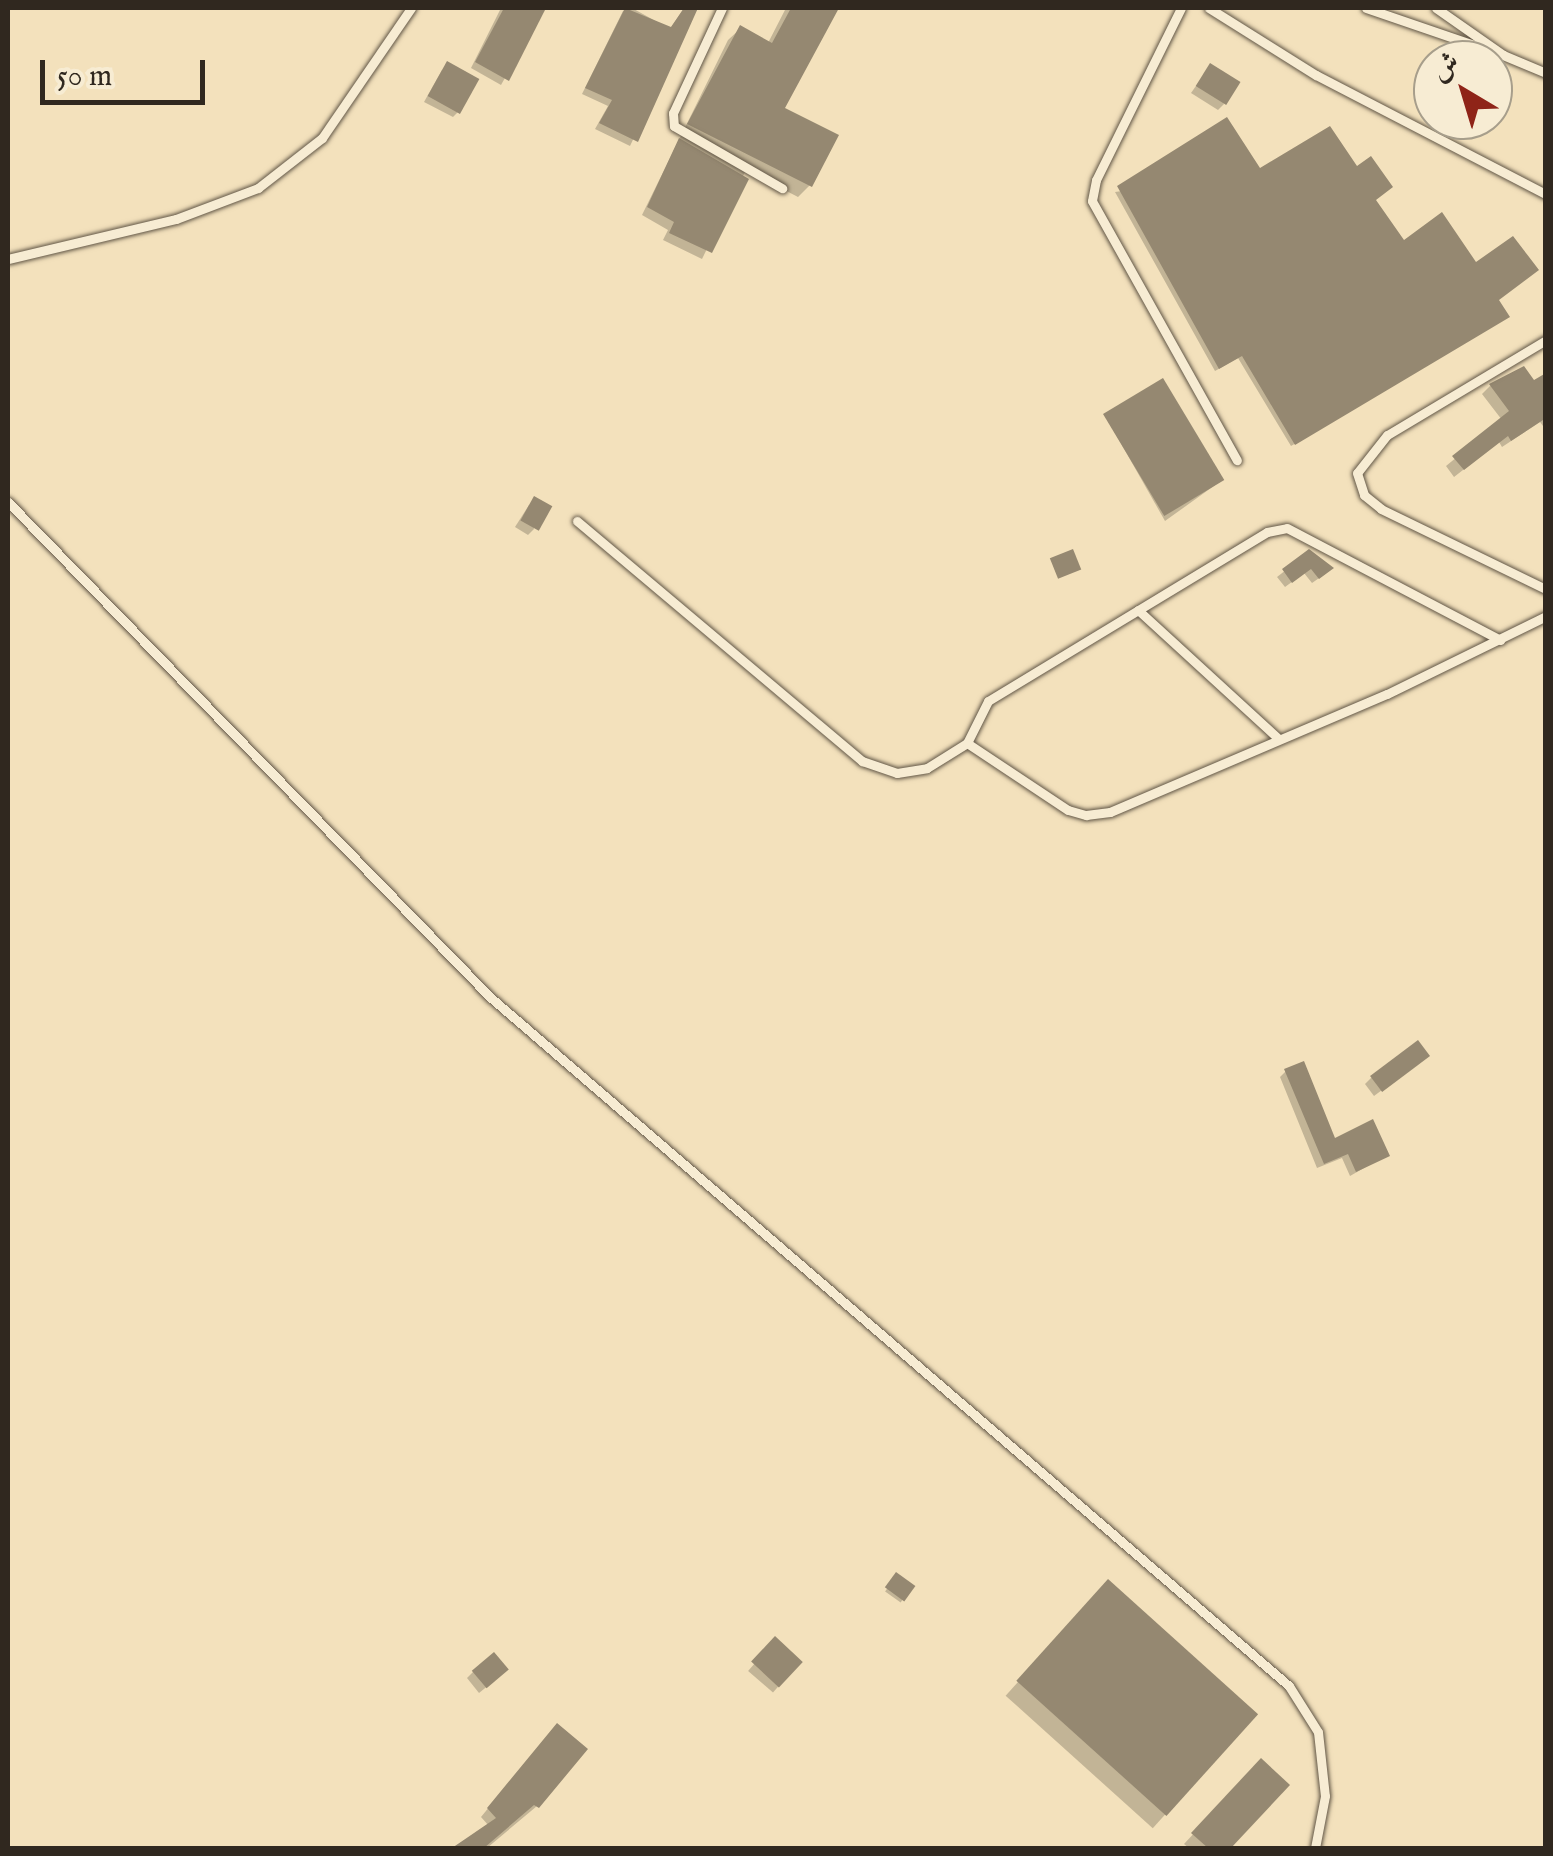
<!DOCTYPE html>
<html>
<head>
<meta charset="utf-8">
<style>
	body { margin:0 }
	#map { position:relative; width:1553px; height:1856px; overflow:hidden; background:#f3e1bc; font-family:"IM FELL English",Amiri,serif }
	div>[style] { position:absolute }
	.shadow>* { inset:0; background:#0003; transform-origin:0 0 }
	.building>* { inset:0; background:#958871; transform-origin:0 0 }
	.roads { filter:drop-shadow(0 0 2px #615646) drop-shadow(0 0 2px #615646) }
	.service>* { height:9px; margin:-4.5px; padding:0 4.5px; transform-origin:4.5px; border-radius:4.5px; background:#f7ecd3 }
	span { translate:-50% -50%; white-space:nowrap; text-align:center; line-height:1.15; -webkit-text-stroke:8px #f7ecd3; paint-order:stroke }
	.frame { position:absolute; inset:0; border:10px solid #30281f; pointer-events:none }
	.north { position:absolute; left:1413px; top:40px; width:100px; height:100px; box-sizing:border-box; background:#f7ecd3; border:2px solid #a79e8b; border-radius:50%; rotate:322deg; font-size:28px; font-weight:700; line-height:40px; text-align:center; color:#30281f }
	.north::after { content:''; display:block; margin:auto; width:35px; height:45px; background:#8f2418; clip-path:polygon(50% 0,100% 100%,50% 72%,0 100%) }
	.scale { position:absolute; left:40px; top:60px; width:165px; height:45px; box-sizing:border-box; border:5px solid #30281f; border-top:0; padding-left:12px; font-size:30px; line-height:35px; white-space:nowrap; color:#30281f; -webkit-text-stroke:8px #f7ecd3; paint-order:stroke }
</style>
</head>
<body>
<div id="map">
	<div class="shadow">
		<i style="clip-path:polygon(501px 8px,544px 8px,501px 85px,471px 68px)"></i>
		<i style="clip-path:polygon(632px 8px,670px 29px,684px 8px,695px 8px,630px 146px,595px 129px,608px 106px,582px 94px,623px 11px)"></i>
		<i style="clip-path:polygon(786px 8px,837px 8px,782px 109px,810px 185px,798px 197px,746px 170px,702px 259px,663px 240px,668px 230px,642px 215px,728px 40px,741px 28px,768px 43px)"></i>
		<i style="clip-path:polygon(1210px 66px,1224px 104px,1218px 110px,1191px 93px)"></i>
		<i style="clip-path:polygon(442px 70px,458px 112px,453px 117px,424px 102px)"></i>
		<i style="clip-path:polygon(1259px 171px,1373px 200px,1404px 243px,1476px 266px,1503px 320px,1291px 446px,1238px 358px,1215px 371px,1115px 192px)"></i>
		<i style="clip-path:polygon(1546px 376px,1546px 430px,1540px 422px,1502px 447px,1499px 442px,1454px 477px,1446px 466px,1502px 420px,1482px 394px,1490px 386px,1534px 384px)"></i>
		<i style="clip-path:polygon(1106px 417px,1218px 483px,1165px 521px)"></i>
		<i style="clip-path:polygon(529px 505px,534px 529px,528px 535px,515px 527px)"></i>
		<i style="clip-path:polygon(1309px 552px,1325px 574px,1312px 583px,1304px 573px,1285px 587px,1277px 577px)"></i>
		<i style="clip-path:polygon(1421px 1061px,1374px 1096px,1365px 1084px,1371px 1078px)"></i>
		<i style="clip-path:polygon(1286px 1071px,1334px 1141px,1387px 1155px,1350px 1176px,1342px 1158px,1317px 1168px,1280px 1077px)"></i>
		<i style="left:896px;top:1576px;width:19px;height:19px;rotate:35deg"></i>
		<i style="left:1108px;top:1582px;width:198px;height:153px;rotate:42deg"></i>
		<i style="left:775px;top:1640px;width:33px;height:41px;rotate:41deg"></i>
		<i style="clip-path:polygon(473px 1672px,500px 1676px,479px 1693px,467px 1678px)"></i>
		<i style="clip-path:polygon(549px 1734px,537px 1806px,487px 1848px,456px 1848px,489px 1826px,481px 1817px)"></i>
		<i style="clip-path:polygon(1261px 1761px,1287px 1785px,1227px 1848px,1189px 1848px,1184px 1844px)"></i>
	</div>
	<div class="building">
		<i style="clip-path:polygon(504px 8px,546px 8px,509px 81px,475px 62px)"></i>
		<i style="clip-path:polygon(625px 8px,671px 27px,684px 8px,698px 8px,638px 142px,599px 123px,612px 100px,585px 88px)"></i>
		<i style="clip-path:polygon(791px 8px,839px 8px,785px 108px,839px 135px,812px 187px,687px 124px,740px 25px,772px 43px)"></i>
		<i style="left:447px;top:61px;width:37px;height:40px;rotate:29deg"></i>
		<i style="left:1210px;top:63px;width:36px;height:27px;rotate:32deg"></i>
		<i style="clip-path:polygon(1227px 117px,1260px 168px,1330px 126px,1357px 166px,1371px 156px,1393px 187px,1376px 200px,1404px 240px,1442px 212px,1476px 262px,1513px 236px,1539px 270px,1499px 300px,1510px 317px,1295px 445px,1242px 356px,1219px 369px,1117px 186px)"></i>
		<i style="clip-path:polygon(679px 138px,749px 179px,712px 253px,669px 233px,674px 222px,647px 207px)"></i>
		<i style="clip-path:polygon(1524px 366px,1534px 380px,1546px 373px,1546px 418px,1511px 441px,1508px 436px,1464px 470px,1452px 456px,1509px 411px,1489px 384px)"></i>
		<i style="left:1163px;top:378px;width:119px;height:70px;rotate:59deg"></i>
		<i style="left:534px;top:496px;width:21px;height:28px;rotate:29deg"></i>
		<i style="left:1073px;top:549px;width:22px;height:25px;rotate:68deg"></i>
		<i style="clip-path:polygon(1309px 549px,1334px 568px,1319px 579px,1311px 569px,1292px 583px,1282px 569px)"></i>
		<i style="left:1418px;top:1040px;width:20px;height:60px;rotate:53deg"></i>
		<i style="clip-path:polygon(1304px 1061px,1335px 1138px,1373px 1119px,1390px 1156px,1356px 1172px,1348px 1154px,1324px 1164px,1284px 1069px)"></i>
		<i style="left:896px;top:1572px;width:24px;height:19px;rotate:36deg"></i>
		<i style="left:1108px;top:1579px;width:202px;height:137px;rotate:42deg"></i>
		<i style="left:775px;top:1636px;width:38px;height:35px;rotate:43deg"></i>
		<i style="left:494px;top:1652px;width:23px;height:29px;rotate:50deg"></i>
		<i style="clip-path:polygon(557px 1723px,588px 1749px,539px 1808px,534px 1805px,484px 1848px,452px 1848px,496px 1818px,487px 1808px)"></i>
		<i style="clip-path:polygon(1261px 1758px,1290px 1785px,1231px 1848px,1208px 1848px,1191px 1833px)"></i>
	</div>
	<div class="roads">
		<div class="service">
			<i style="left:722px;top:8px;width:116px;rotate:115deg"></i>
			<i style="left:673px;top:113px;width:13px;rotate:86deg"></i>
			<i style="left:674px;top:126px;width:125px;rotate:29.9deg"></i>
			<i style="left:1181px;top:8px;width:192px;rotate:116.3deg"></i>
			<i style="left:1096px;top:180px;width:21px;rotate:101deg"></i>
			<i style="left:1092px;top:201px;width:297px;rotate:60.8deg"></i>
			<i style="left:1209px;top:8px;width:126px;rotate:32.1deg"></i>
			<i style="left:1316px;top:75px;width:259px;rotate:27.4deg"></i>
			<i style="left:1366px;top:8px;width:145px;rotate:18.9deg"></i>
			<i style="left:1436px;top:8px;width:82px;rotate:35deg"></i>
			<i style="left:1503px;top:55px;width:47px;rotate:22.7deg"></i>
			<i style="left:8px;top:259px;width:173px;rotate:-13.4deg"></i>
			<i style="left:176px;top:219px;width:88px;rotate:-20.7deg"></i>
			<i style="left:258px;top:188px;width:81px;rotate:-38deg"></i>
			<i style="left:322px;top:138px;width:158px;rotate:-55.6deg"></i>
			<i style="left:1546px;top:340px;width:185px;rotate:149.1deg"></i>
			<i style="left:1387px;top:435px;width:48px;rotate:128.3deg"></i>
			<i style="left:1357px;top:473px;width:23px;rotate:72deg"></i>
			<i style="left:1364px;top:495px;width:22px;rotate:39deg"></i>
			<i style="left:1381px;top:509px;width:183px;rotate:25.9deg"></i>
			<i style="left:8px;top:502px;width:691px;rotate:45.76deg"></i>
			<i style="left:490px;top:997px;width:1055px;rotate:40.77deg"></i>
			<i style="left:1289px;top:1686px;width:54px;rotate:57.8deg"></i>
			<i style="left:1318px;top:1732px;width:64px;rotate:83.8deg"></i>
			<i style="left:1325px;top:1796px;width:53px;rotate:100.9deg"></i>
			<i style="left:577px;top:521px;width:373px;rotate:40.1deg"></i>
			<i style="left:862px;top:761px;width:37px;rotate:19deg"></i>
			<i style="left:897px;top:773px;width:30px;rotate:-9deg"></i>
			<i style="left:927px;top:768px;width:47px;rotate:-32deg"></i>
			<i style="left:967px;top:743px;width:121px;rotate:33.6deg"></i>
			<i style="left:1068px;top:810px;width:19px;rotate:16deg"></i>
			<i style="left:1086px;top:815px;width:24px;rotate:-7deg"></i>
			<i style="left:1110px;top:812px;width:301px;rotate:-23.1deg"></i>
			<i style="left:1387px;top:694px;width:177px;rotate:-26.1deg"></i>
			<i style="left:1138px;top:610px;width:191px;rotate:42.5deg"></i>
			<i style="left:967px;top:743px;width:47px;rotate:-63.4deg"></i>
			<i style="left:988px;top:701px;width:326px;rotate:-31.2deg"></i>
			<i style="left:1267px;top:532px;width:20px;rotate:-11deg"></i>
			<i style="left:1287px;top:528px;width:241px;rotate:27.7deg"></i>
		</div>
	</div>
	<div class="frame"></div>
	<div class="north">ش</div>
	<div class="scale">50 m</div>
</div>
</body>
</html>
